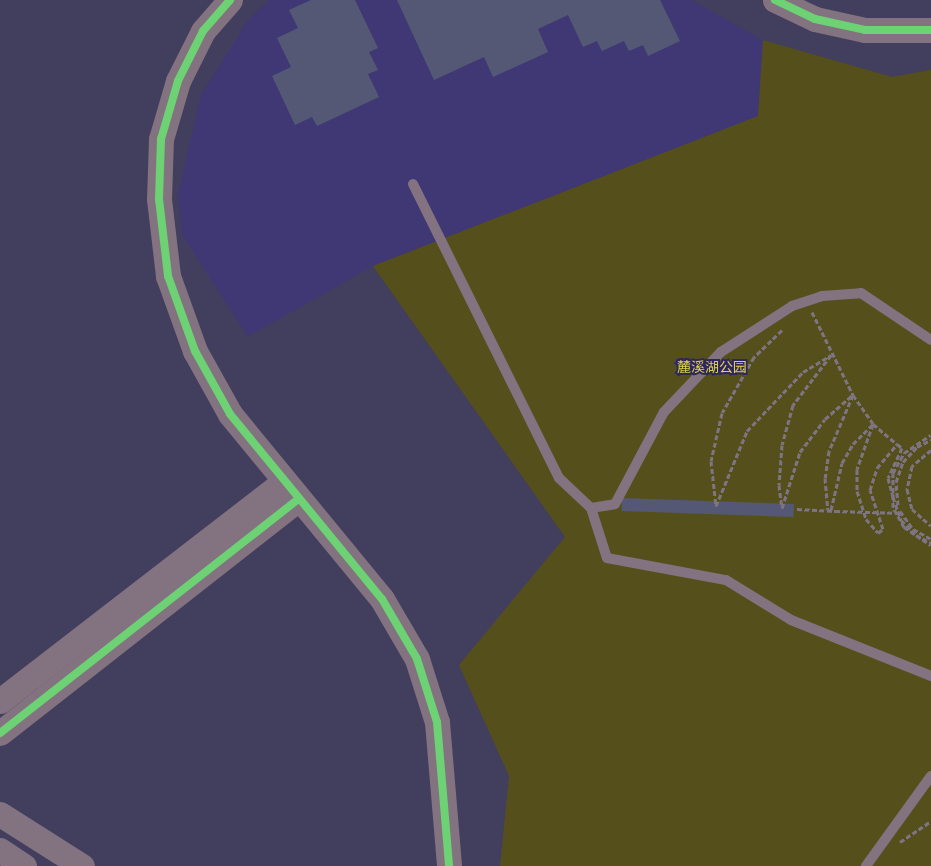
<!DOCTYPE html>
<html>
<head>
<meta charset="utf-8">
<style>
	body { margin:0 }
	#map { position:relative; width:931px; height:866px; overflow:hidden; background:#423e5e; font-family:Figtree,"Noto Sans SC",sans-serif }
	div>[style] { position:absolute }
	.built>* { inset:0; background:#3f3875 }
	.green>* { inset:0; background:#55501b }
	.building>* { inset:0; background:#555875; transform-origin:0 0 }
	.path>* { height:3px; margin-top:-1.5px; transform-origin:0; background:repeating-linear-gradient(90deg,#7f7484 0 5px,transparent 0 7.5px) }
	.service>* { height:10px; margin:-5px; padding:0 5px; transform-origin:5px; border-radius:5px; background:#837280 }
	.tertiary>* { height:25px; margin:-12.5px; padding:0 12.5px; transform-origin:12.5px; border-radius:12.5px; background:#837280 }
	.path-bridge>* { height:3px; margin-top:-1.5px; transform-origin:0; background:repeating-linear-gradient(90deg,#7f7484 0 5px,transparent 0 7.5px) }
	.cycleway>* { height:8px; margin:-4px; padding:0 4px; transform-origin:4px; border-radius:4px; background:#6cd273 }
	span { translate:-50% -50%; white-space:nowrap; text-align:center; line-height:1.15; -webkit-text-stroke:4px #2e265f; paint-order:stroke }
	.park-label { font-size:14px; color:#ded443 }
</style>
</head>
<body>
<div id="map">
	<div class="built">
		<i style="clip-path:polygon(269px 0,691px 0,763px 40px,758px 116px,373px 266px,248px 336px,182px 235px,178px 195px,201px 95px,248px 20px)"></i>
	</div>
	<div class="green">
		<i style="clip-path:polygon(763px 40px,892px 77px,931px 70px,931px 866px,500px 866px,509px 776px,459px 665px,565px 537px,373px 266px,758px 116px)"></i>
	</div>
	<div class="building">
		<i style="clip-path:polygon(311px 0,355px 0,378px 48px,369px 52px,378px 70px,368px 74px,379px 97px,317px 126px,312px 117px,295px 125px,272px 76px,291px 67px,277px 38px,298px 28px,289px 10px)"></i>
		<i style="clip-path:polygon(397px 0,660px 0,680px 41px,648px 56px,643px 45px,629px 51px,624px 41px,602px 51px,597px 41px,583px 47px,568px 15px,538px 29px,548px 52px,493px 77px,484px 57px,434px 80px)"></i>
		<i style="left:622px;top:498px;width:172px;height:13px;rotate:2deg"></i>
	</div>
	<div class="path">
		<i style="left:812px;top:312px;width:93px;rotate:63.7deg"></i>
		<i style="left:853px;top:395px;width:35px;rotate:55deg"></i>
		<i style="left:873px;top:424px;width:31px;rotate:40deg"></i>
		<i style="left:782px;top:330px;width:39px;rotate:136deg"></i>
		<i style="left:754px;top:357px;width:64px;rotate:119.7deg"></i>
		<i style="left:722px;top:413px;width:49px;rotate:102.9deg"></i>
		<i style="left:711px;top:461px;width:45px;rotate:83.7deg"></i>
		<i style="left:716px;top:506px;width:81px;rotate:-67.5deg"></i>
		<i style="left:747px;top:431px;width:81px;rotate:-46.5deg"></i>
		<i style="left:803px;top:372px;width:33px;rotate:-31deg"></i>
		<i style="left:831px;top:355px;width:63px;rotate:127.2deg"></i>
		<i style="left:793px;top:405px;width:41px;rotate:105.4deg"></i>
		<i style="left:782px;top:445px;width:40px;rotate:94.3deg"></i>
		<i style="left:779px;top:485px;width:23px;rotate:83deg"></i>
		<i style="left:782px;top:508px;width:59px;rotate:-72.2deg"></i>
		<i style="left:800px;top:452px;width:41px;rotate:-52.9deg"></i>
		<i style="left:825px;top:419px;width:37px;rotate:-41deg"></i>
		<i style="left:853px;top:395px;width:61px;rotate:113.2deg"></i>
		<i style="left:829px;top:451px;width:27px;rotate:98deg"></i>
		<i style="left:825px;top:478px;width:32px;rotate:85deg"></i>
		<i style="left:931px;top:450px;width:25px;rotate:140deg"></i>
		<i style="left:912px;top:466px;width:24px;rotate:102deg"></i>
		<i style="left:907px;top:489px;width:21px;rotate:76deg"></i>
		<i style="left:912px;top:509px;width:25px;rotate:42deg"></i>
		<i style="left:898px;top:505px;width:23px;rotate:-95deg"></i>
		<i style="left:896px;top:482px;width:21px;rotate:-71deg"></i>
		<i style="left:903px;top:462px;width:21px;rotate:-47deg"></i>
		<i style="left:917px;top:447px;width:16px;rotate:-27deg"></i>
		<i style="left:797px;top:509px;width:38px;rotate:3deg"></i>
		<i style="left:831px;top:510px;width:48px;rotate:-76.8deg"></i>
		<i style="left:842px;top:463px;width:22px;rotate:-60deg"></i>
		<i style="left:853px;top:444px;width:28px;rotate:-45deg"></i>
		<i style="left:873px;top:424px;width:48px;rotate:109.6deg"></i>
		<i style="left:857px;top:469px;width:22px;rotate:90deg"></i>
		<i style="left:857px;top:491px;width:29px;rotate:72deg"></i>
		<i style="left:866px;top:519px;width:18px;rotate:49deg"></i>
		<i style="left:878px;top:533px;width:6px;rotate:-39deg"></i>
		<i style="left:883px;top:529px;width:41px;rotate:-108.4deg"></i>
		<i style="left:870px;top:490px;width:23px;rotate:-72deg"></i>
		<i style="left:877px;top:468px;width:31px;rotate:-50deg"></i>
		<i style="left:897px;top:444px;width:6px;rotate:39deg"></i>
		<i style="left:902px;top:448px;width:33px;rotate:115deg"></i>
		<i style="left:888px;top:478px;width:20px;rotate:75deg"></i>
		<i style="left:893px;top:497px;width:24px;rotate:71deg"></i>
		<i style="left:901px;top:520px;width:21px;rotate:45deg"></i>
		<i style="left:916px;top:535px;width:17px;rotate:28deg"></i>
		<i style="left:900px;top:511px;width:22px;rotate:54deg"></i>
		<i style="left:913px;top:529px;width:21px;rotate:29deg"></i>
		<i style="left:904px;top:527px;width:32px;rotate:34deg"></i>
		<i style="left:900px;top:842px;width:37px;rotate:-34deg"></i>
	</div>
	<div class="service">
		<i style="left:413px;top:184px;width:328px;rotate:63.6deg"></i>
		<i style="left:559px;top:478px;width:44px;rotate:43.2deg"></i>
		<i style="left:591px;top:508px;width:24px;rotate:-9deg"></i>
		<i style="left:615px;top:504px;width:104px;rotate:-62deg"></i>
		<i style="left:664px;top:412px;width:83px;rotate:-46.5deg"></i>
		<i style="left:721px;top:352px;width:85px;rotate:-32.9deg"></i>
		<i style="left:792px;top:306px;width:32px;rotate:-18deg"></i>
		<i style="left:822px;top:296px;width:39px;rotate:-4deg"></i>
		<i style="left:861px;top:293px;width:84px;rotate:33.9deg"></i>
		<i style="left:591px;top:508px;width:52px;rotate:72.3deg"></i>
		<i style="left:607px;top:558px;width:121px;rotate:10.5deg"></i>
		<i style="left:726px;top:580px;width:76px;rotate:31.6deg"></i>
		<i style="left:791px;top:620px;width:151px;rotate:21.8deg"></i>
		<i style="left:866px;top:866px;width:111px;rotate:-54.2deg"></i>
	</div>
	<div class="tertiary">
		<i style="left:230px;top:0;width:41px;rotate:131.1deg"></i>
		<i style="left:203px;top:31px;width:56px;rotate:116.6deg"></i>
		<i style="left:178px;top:81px;width:60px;rotate:106.3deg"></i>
		<i style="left:161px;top:139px;width:60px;rotate:91.9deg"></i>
		<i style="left:159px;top:199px;width:78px;rotate:83.3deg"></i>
		<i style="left:168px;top:276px;width:80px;rotate:70.2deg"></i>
		<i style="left:195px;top:351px;width:72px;rotate:60.9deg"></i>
		<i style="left:230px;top:414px;width:239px;rotate:50.6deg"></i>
		<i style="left:382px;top:599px;width:69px;rotate:59.7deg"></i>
		<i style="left:417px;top:659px;width:66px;rotate:72.4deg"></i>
		<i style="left:437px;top:722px;width:144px;rotate:85.2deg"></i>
		<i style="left:775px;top:0;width:44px;rotate:25.4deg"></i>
		<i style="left:815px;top:19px;width:51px;rotate:12.4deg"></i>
		<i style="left:865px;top:30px;width:66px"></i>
		<i style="left:0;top:701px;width:358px;rotate:-37.7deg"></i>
		<i style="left:0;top:733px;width:379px;rotate:-38.1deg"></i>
		<i style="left:0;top:814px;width:97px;rotate:32.4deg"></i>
		<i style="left:0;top:850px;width:29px;rotate:34deg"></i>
	</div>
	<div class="path-bridge">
		<i style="left:835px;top:511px;width:68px;rotate:1.7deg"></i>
		<i style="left:904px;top:527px;width:23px;rotate:-119deg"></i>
		<i style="left:893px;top:507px;width:34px;rotate:-90deg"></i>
		<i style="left:893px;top:473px;width:23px;rotate:-61deg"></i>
		<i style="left:904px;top:453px;width:32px;rotate:-34deg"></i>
	</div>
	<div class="cycleway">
		<i style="left:230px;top:0;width:41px;rotate:131.1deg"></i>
		<i style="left:203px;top:31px;width:56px;rotate:116.6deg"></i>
		<i style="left:178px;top:81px;width:60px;rotate:106.3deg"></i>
		<i style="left:161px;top:139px;width:60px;rotate:91.9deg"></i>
		<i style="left:159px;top:199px;width:78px;rotate:83.3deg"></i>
		<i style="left:168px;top:276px;width:80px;rotate:70.2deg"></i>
		<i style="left:195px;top:351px;width:72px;rotate:60.9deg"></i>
		<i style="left:230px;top:414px;width:239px;rotate:50.6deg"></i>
		<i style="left:382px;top:599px;width:69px;rotate:59.7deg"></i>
		<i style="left:417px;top:659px;width:66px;rotate:72.4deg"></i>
		<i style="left:437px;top:722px;width:144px;rotate:85.2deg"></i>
		<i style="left:775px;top:0;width:44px;rotate:25.4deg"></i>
		<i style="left:815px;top:19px;width:51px;rotate:12.4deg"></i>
		<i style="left:865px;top:30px;width:66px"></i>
		<i style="left:0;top:733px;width:379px;rotate:-38.1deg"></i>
	</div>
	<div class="park-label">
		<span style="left:712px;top:368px">麓溪湖公园</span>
	</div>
</div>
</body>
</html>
